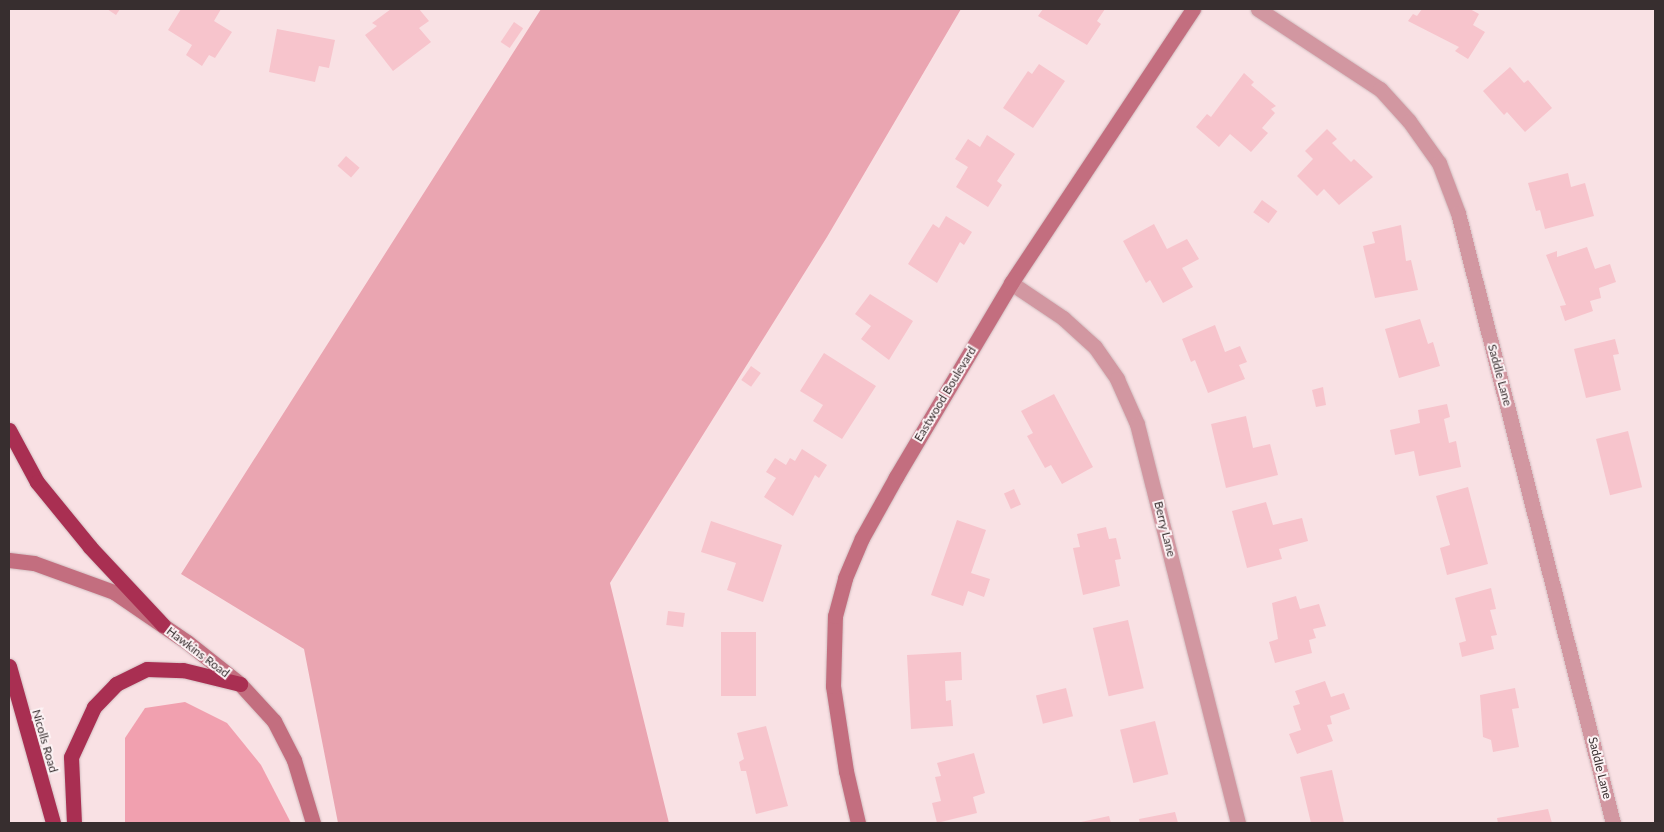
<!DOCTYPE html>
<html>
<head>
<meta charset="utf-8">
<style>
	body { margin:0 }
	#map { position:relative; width:1664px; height:832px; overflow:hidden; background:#f9e1e4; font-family:Lato,sans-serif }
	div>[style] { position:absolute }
	.green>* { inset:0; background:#eaa5b1 }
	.forest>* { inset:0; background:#f1a0af }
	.building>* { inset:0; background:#f7c4cc; transform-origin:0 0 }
	.roads { filter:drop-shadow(0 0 1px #d2bdc0) drop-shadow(0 0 1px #d2bdc0) }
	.street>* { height:15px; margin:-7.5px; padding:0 7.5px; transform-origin:7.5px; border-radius:7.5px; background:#d297a1 }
	.secondary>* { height:15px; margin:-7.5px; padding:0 7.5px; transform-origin:7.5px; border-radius:7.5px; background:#c36e7f }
	.highway>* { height:15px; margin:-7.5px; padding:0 7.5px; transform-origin:7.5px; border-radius:7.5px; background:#a92f52 }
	span { translate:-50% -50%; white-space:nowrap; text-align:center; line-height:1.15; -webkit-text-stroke:4px #fcf2f4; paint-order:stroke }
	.street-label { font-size:12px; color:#372e2f }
	.frame { position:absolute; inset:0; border:10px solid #372e2f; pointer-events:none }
</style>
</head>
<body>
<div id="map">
	<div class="green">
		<i style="clip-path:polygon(541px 9px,961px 9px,827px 237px,610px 583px,669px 823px,338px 823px,304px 649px,181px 574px)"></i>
	</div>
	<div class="forest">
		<i style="clip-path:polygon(185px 702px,227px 723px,261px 765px,291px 823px,125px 823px,125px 738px,145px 708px)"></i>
	</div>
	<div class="building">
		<i style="clip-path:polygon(107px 9px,120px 9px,116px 15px)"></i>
		<i style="clip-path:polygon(181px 9px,221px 9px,214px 21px,232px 32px,215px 58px,209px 55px,202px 66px,186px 55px,192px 45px,168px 30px)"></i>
		<i style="clip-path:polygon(391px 9px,419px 9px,429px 21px,419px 28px,431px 42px,393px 71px,365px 35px,377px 26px,372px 23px)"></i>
		<i style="clip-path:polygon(1043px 9px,1105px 9px,1097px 21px,1101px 24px,1087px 45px,1038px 16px)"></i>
		<i style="clip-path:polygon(1422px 9px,1470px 9px,1479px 14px,1473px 25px,1485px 32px,1468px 59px,1455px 51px,1459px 47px,1408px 21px,1413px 14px,1417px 16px)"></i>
		<i style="left:514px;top:22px;width:11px;height:24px;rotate:34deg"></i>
		<i style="clip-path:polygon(277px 29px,335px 40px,329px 68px,319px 66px,315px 82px,269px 72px)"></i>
		<i style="clip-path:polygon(1039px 64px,1065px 81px,1033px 128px,1003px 108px,1028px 71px,1032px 74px)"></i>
		<i style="clip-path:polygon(1510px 67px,1524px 83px,1528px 80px,1552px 108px,1525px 132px,1507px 112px,1504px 115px,1483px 91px)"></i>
		<i style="clip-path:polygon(1244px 73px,1254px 82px,1251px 85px,1276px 106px,1271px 109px,1275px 113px,1262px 128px,1268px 133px,1251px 152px,1230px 134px,1219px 147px,1196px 127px,1207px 114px,1211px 117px)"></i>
		<i style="clip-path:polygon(1327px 129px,1337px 139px,1332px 143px,1351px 162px,1354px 159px,1373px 177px,1339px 205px,1324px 189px,1317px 196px,1297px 176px,1313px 159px,1305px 151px)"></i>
		<i style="clip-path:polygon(987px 135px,1015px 154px,997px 181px,1002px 185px,988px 207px,956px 187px,968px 167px,955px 159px,968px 139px,980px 147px)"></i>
		<i style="left:346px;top:156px;width:18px;height:13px;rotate:41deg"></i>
		<i style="clip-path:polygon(1568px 173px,1571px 187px,1585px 183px,1594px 216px,1545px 229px,1540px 210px,1536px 211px,1528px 183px)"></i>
		<i style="left:1262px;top:200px;width:19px;height:15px;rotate:36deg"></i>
		<i style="clip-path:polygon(946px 216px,972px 232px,964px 245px,960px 242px,937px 283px,908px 264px,933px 224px,939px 228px)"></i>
		<i style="clip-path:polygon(1154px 224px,1167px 249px,1187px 239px,1199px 259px,1182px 268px,1193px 287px,1163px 303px,1150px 280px,1146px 283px,1123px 241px)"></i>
		<i style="clip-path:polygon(1401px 225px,1406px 261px,1411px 260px,1418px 290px,1375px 298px,1363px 246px,1375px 243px,1372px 232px)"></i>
		<i style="clip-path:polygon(1587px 247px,1595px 269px,1610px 264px,1616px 282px,1599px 288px,1601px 298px,1590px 301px,1593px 311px,1565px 321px,1560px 306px,1566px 305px,1546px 255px,1557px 251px,1557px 257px)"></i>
		<i style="clip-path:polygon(870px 294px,913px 321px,889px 360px,861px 339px,871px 326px,855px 314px)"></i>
		<i style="clip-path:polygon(1420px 319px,1428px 344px,1433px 342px,1440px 366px,1399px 378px,1385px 329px)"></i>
		<i style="clip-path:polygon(1215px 325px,1225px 352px,1240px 346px,1247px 362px,1239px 365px,1245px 379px,1208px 393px,1195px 360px,1191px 362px,1182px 339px)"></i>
		<i style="clip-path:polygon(1615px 339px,1619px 354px,1613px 355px,1621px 390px,1586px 398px,1574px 349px)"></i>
		<i style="clip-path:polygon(824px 353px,876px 386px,842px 439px,813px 421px,823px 405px,800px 391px)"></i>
		<i style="left:751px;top:366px;width:12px;height:17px;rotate:35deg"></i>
		<i style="clip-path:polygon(1323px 387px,1326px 405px,1316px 407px,1312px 390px)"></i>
		<i style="clip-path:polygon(1054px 394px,1093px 467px,1062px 484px,1051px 465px,1045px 468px,1027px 436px,1033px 433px,1021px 411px)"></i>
		<i style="clip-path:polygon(1447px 404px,1450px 417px,1444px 419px,1449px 443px,1456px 441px,1461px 467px,1419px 476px,1414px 451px,1395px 455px,1390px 430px,1420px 423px,1418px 410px)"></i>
		<i style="clip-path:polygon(1246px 416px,1253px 448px,1270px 444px,1278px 475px,1226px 488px,1211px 424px)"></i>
		<i style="left:1628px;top:431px;width:58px;height:33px;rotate:76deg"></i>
		<i style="clip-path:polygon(802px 449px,827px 465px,819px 478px,815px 475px,793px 516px,764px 497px,776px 478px,766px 472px,775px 458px,786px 465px,790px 458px,795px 461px)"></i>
		<i style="clip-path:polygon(1468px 487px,1488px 564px,1447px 575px,1440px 548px,1450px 545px,1436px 496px)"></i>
		<i style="left:1014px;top:489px;width:17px;height:11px;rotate:66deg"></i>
		<i style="clip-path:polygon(1266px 502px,1273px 525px,1302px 518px,1308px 541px,1279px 549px,1282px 559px,1247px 568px,1232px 511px)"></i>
		<i style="clip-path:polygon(957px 520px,986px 530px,971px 573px,990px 579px,984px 597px,968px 591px,963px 606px,931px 595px)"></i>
		<i style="clip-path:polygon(711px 521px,782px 545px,763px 602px,727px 590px,736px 563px,701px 552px)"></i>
		<i style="clip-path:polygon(1106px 527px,1109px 539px,1116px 538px,1121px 559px,1115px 560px,1120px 586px,1083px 595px,1073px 548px,1080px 547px,1077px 534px)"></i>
		<i style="clip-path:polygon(1491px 588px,1496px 609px,1490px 610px,1497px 635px,1491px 636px,1494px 649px,1462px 657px,1459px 643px,1466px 641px,1455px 598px)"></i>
		<i style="clip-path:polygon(1296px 596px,1300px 609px,1319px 604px,1326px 626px,1313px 629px,1316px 638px,1309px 640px,1312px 653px,1275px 663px,1269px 642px,1278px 639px,1272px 603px)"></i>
		<i style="left:668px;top:611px;width:17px;height:14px;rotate:7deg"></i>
		<i style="left:1128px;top:620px;width:70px;height:36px;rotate:77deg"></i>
		<i style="left:721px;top:632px;width:35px;height:64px"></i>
		<i style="clip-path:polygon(961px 652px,962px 680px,945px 681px,946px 701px,951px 700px,953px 726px,911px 729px,907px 655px)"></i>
		<i style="clip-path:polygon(1325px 681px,1331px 697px,1344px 693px,1350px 709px,1330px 716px,1332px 724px,1327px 725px,1333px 741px,1297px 754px,1289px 734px,1301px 730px,1293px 706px,1300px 704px,1295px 691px)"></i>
		<i style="left:1066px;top:688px;width:29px;height:31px;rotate:76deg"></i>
		<i style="clip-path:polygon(1515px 688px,1519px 708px,1512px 709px,1519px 747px,1493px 752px,1491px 740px,1483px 737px,1480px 695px)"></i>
		<i style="left:1155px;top:721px;width:55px;height:36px;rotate:76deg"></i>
		<i style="clip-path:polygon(766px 726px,788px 806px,756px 814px,746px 771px,741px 771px,739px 762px,744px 759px,737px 733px)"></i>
		<i style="clip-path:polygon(974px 753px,985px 793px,973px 797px,977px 813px,937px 823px,932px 803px,941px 801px,935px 777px,941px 776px,937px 763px)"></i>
		<i style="clip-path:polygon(1332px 770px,1344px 823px,1311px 823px,1300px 777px)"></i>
		<i style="clip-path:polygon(1548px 809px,1552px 823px,1498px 823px,1497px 818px)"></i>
		<i style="clip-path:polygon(1175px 812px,1178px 823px,1140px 823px,1139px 819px)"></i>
		<i style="clip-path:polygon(1109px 816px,1111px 823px,1081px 823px,1081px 822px)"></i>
	</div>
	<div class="roads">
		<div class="street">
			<i style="left:1258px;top:9px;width:146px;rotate:33.3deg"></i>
			<i style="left:1380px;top:89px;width:43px;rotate:47.8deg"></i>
			<i style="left:1409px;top:121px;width:52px;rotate:54.5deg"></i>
			<i style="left:1439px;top:163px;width:53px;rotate:69.2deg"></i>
			<i style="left:1458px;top:213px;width:629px;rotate:75.74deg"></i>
			<i style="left:1011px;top:283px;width:63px;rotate:33.9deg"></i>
			<i style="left:1063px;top:318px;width:43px;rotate:42.2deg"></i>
			<i style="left:1095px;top:347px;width:39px;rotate:55deg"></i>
			<i style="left:1117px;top:379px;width:49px;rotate:66deg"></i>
			<i style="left:1137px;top:424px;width:412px;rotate:75.8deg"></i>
		</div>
		<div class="secondary">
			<i style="left:9px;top:560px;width:25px;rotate:7deg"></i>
			<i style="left:34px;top:563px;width:85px;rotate:19.9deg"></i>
			<i style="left:114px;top:592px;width:88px;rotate:34.4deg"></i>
			<i style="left:187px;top:642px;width:68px;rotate:38.4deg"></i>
			<i style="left:240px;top:684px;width:50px;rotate:47.4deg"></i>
			<i style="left:274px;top:721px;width:44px;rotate:62.9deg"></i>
			<i style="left:294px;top:760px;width:66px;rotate:73.2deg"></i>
			<i style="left:858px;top:823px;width:53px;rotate:-103deg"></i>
			<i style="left:846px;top:771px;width:86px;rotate:-98.7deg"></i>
			<i style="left:833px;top:686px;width:70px;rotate:-88.4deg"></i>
			<i style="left:835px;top:616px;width:39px;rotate:-75deg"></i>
			<i style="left:845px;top:578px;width:43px;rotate:-67deg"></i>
			<i style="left:862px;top:538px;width:70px;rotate:-60.9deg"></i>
			<i style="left:896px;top:477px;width:226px;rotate:-59.3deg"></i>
			<i style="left:1011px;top:283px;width:329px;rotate:-56.4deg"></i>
		</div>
		<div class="highway">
			<i style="left:9px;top:430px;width:59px;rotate:61.7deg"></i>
			<i style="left:37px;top:482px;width:84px;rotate:50.8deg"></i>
			<i style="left:90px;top:547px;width:107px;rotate:46.9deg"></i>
			<i style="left:9px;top:666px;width:163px;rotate:74.3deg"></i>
			<i style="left:74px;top:823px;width:66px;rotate:-92.6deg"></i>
			<i style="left:71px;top:757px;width:55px;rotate:-65.3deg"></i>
			<i style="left:94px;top:707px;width:32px;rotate:-46deg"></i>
			<i style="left:116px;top:684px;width:34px;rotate:-26deg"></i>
			<i style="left:147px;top:669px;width:36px;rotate:2deg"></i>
			<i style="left:183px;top:670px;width:59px;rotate:13.8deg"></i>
		</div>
	</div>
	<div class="street-label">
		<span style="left:1500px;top:375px;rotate:75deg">Saddle Lane</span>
		<span style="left:945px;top:394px;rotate:-59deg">Eastwood Boulevard</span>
		<span style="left:1165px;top:529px;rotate:76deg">Berry Lane</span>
		<span style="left:198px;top:652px;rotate:37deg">Hawkins Road</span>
		<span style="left:45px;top:741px;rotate:74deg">Nicolls Road</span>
		<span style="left:1600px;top:768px;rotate:76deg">Saddle Lane</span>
	</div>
	<div class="frame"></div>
</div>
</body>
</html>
